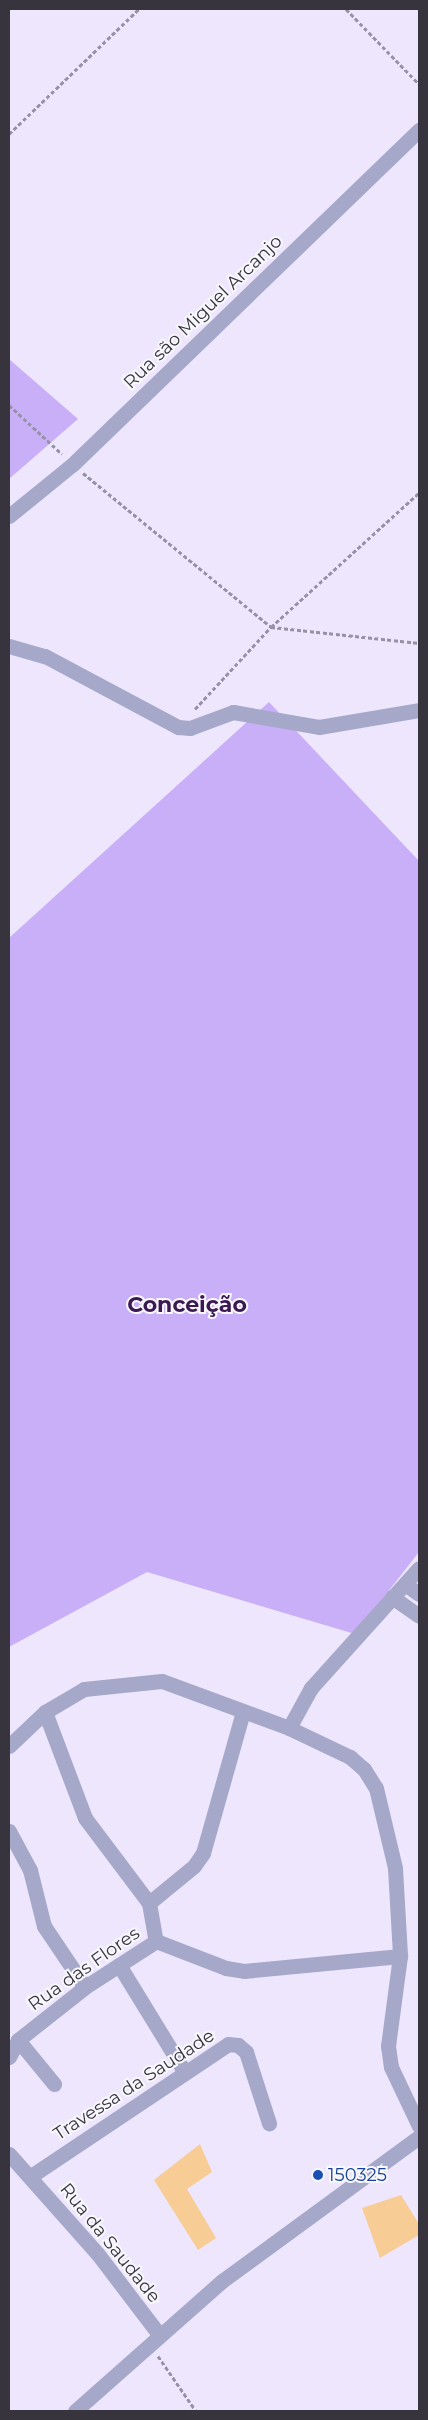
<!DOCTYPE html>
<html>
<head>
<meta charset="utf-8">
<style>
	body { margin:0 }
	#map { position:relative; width:428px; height:2420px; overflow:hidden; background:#eee6fd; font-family:Montserrat,sans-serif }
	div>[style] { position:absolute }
	.green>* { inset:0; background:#c9aff7 }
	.building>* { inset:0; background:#f7cc95 }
	.path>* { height:3px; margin-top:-1.5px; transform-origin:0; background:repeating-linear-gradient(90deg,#9792a3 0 4px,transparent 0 6.5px) }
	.minor>* { height:15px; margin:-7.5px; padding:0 7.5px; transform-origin:7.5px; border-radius:7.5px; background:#a6a8ca }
	.dots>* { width:14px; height:14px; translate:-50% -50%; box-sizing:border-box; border:2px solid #f8f7fc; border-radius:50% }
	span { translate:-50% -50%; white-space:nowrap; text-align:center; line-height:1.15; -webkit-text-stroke:4px #f8f7fc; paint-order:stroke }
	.street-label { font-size:18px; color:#37343e }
	.transit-label { font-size:18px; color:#164399 }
	.left { translate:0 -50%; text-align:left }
	.district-label { font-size:22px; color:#3b1a52; font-weight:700 }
	.frame { position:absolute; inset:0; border:10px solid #37343e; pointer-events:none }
</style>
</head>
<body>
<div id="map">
	<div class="green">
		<i style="clip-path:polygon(9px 359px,78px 419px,9px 479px)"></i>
		<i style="clip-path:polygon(269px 702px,419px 861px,419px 1552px,355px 1634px,147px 1572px,9px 1647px,9px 938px)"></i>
	</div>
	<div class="building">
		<i style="clip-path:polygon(200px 2144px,212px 2172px,187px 2189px,216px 2238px,198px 2250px,154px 2180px)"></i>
		<i style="clip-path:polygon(401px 2195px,419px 2224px,419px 2235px,380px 2258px,362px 2208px)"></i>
	</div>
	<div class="path">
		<i style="left:346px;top:9px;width:105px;rotate:45.8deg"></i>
		<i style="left:9px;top:134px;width:180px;rotate:-43.9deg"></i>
		<i style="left:9px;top:405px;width:72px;rotate:42.8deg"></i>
		<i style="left:83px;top:473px;width:243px;rotate:39.3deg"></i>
		<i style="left:271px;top:627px;width:149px;rotate:6.2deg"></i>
		<i style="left:195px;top:709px;width:112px;rotate:-47.2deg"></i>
		<i style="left:271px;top:627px;width:200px;rotate:-42.2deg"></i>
		<i style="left:158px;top:2356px;width:67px;rotate:55.4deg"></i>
	</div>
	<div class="minor">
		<i style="left:9px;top:516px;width:82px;rotate:-39.1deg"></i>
		<i style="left:73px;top:464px;width:481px;rotate:-44deg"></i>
		<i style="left:9px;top:646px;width:37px;rotate:16deg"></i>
		<i style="left:45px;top:656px;width:151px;rotate:28.1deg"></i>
		<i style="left:178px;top:727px;width:12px;rotate:5deg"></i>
		<i style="left:190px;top:728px;width:46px;rotate:-20.4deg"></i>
		<i style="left:233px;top:712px;width:87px;rotate:9.9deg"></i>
		<i style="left:319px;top:727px;width:101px;rotate:-9.6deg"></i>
		<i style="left:405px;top:1584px;width:17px;rotate:36deg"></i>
		<i style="left:392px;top:1597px;width:33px;rotate:35deg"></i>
		<i style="left:45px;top:1712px;width:113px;rotate:69.3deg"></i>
		<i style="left:85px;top:1818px;width:106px;rotate:53deg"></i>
		<i style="left:149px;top:1903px;width:39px;rotate:80deg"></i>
		<i style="left:289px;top:1728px;width:46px;rotate:-61.2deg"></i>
		<i style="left:311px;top:1688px;width:161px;rotate:-48deg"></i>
		<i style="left:9px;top:1746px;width:50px;rotate:-43.4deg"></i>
		<i style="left:45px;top:1712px;width:45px;rotate:-30.5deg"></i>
		<i style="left:84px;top:1689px;width:78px;rotate:-5.9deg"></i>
		<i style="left:162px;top:1681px;width:135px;rotate:20.3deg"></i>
		<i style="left:289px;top:1728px;width:68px;rotate:25.4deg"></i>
		<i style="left:350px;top:1757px;width:18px;rotate:41deg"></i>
		<i style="left:364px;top:1769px;width:22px;rotate:58deg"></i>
		<i style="left:376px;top:1788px;width:82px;rotate:76.6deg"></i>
		<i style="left:395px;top:1868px;width:88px;rotate:86.7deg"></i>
		<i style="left:400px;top:1956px;width:91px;rotate:97.6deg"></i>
		<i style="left:388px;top:2046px;width:21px;rotate:82deg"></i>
		<i style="left:391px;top:2067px;width:65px;rotate:64.6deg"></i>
		<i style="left:9px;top:1831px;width:44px;rotate:61.7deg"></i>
		<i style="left:30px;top:1870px;width:58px;rotate:76deg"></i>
		<i style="left:44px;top:1926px;width:73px;rotate:56.1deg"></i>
		<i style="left:149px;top:1903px;width:58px;rotate:-39.4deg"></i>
		<i style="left:194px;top:1866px;width:16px;rotate:-55deg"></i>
		<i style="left:203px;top:1853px;width:147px;rotate:-74.2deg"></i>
		<i style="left:119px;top:1965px;width:124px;rotate:58.5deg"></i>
		<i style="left:18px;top:2040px;width:57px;rotate:50.7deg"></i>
		<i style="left:9px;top:2057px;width:19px;rotate:-62deg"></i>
		<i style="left:18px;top:2040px;width:85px;rotate:-38.3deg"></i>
		<i style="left:85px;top:1987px;width:85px;rotate:-32.9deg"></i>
		<i style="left:156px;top:1941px;width:75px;rotate:21.1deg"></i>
		<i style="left:226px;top:1968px;width:18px;rotate:9deg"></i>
		<i style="left:244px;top:1971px;width:157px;rotate:-5.5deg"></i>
		<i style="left:9px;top:2154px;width:132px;rotate:48.4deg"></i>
		<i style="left:97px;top:2253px;width:101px;rotate:52.7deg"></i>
		<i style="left:31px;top:2176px;width:237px;rotate:-33.8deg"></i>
		<i style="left:228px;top:2044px;width:10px;rotate:6deg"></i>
		<i style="left:238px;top:2045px;width:11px;rotate:41deg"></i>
		<i style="left:246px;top:2052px;width:75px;rotate:72.1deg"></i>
		<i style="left:75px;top:2411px;width:196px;rotate:-41.5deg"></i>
		<i style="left:222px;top:2281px;width:244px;rotate:-36.2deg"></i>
	</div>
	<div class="dots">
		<i style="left:318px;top:2175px;background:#1a4fb4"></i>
	</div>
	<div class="street-label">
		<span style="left:203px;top:312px;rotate:-44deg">Rua são Miguel Arcanjo</span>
		<span style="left:84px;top:1969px;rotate:-35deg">Rua das Flores</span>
		<span style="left:134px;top:2085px;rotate:-33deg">Travessa da Saudade</span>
		<span style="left:110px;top:2243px;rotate:51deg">Rua da Saudade</span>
	</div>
	<div class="transit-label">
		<span class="left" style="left:328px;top:2175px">150325</span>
	</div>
	<div class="district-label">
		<span style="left:187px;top:1305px">Conceição</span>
	</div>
	<div class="frame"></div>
</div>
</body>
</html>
